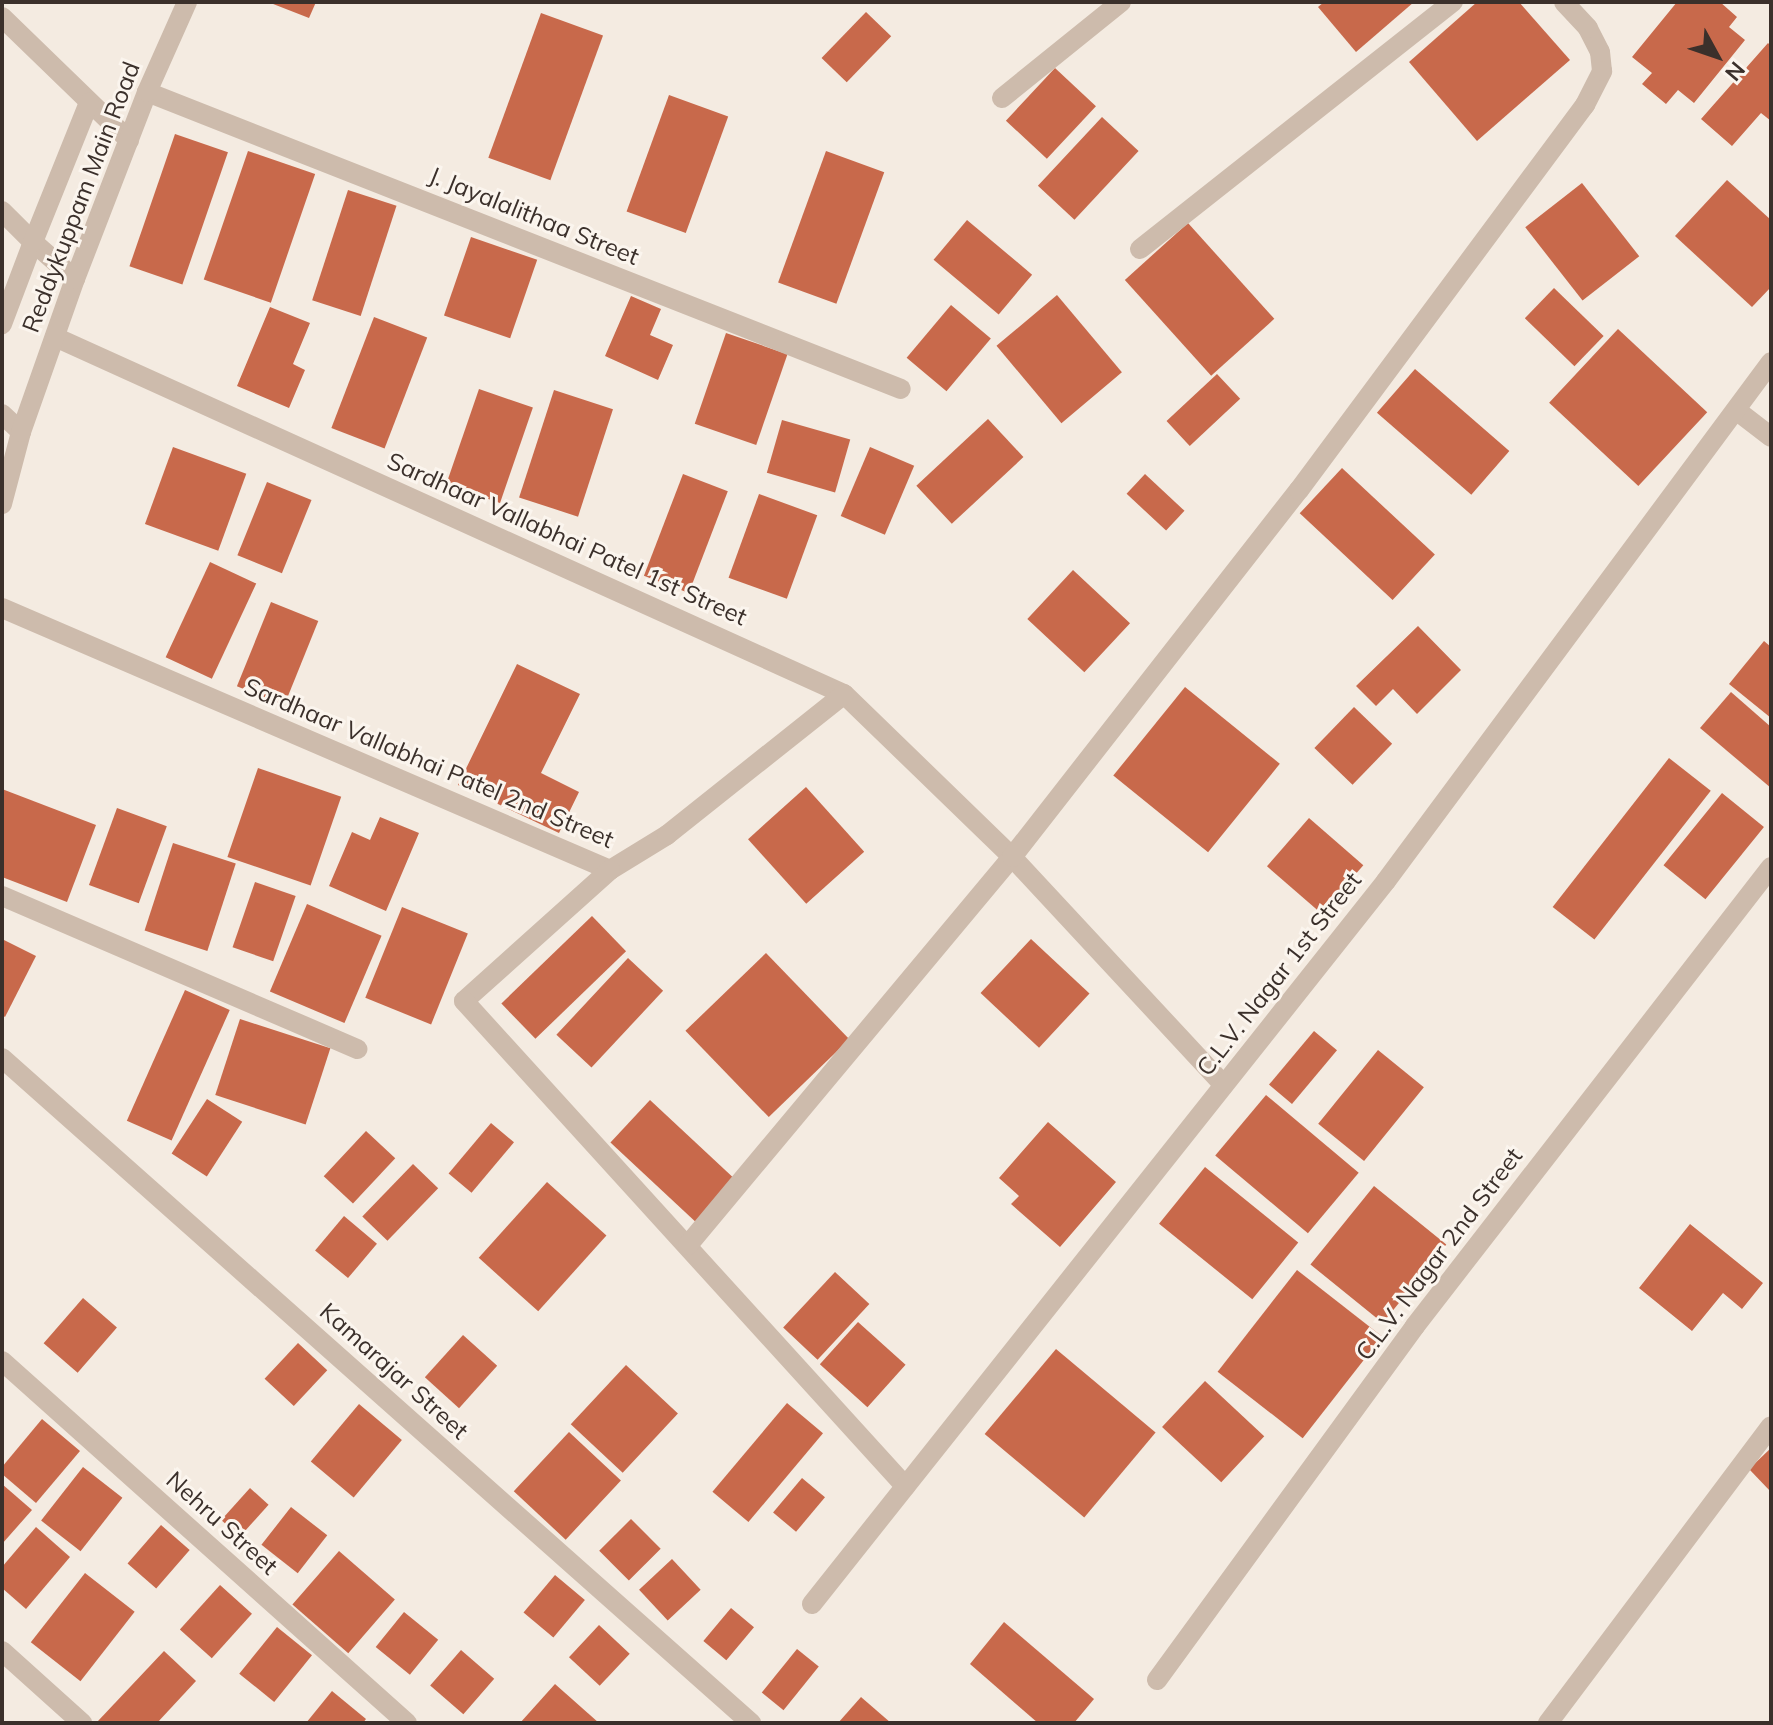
<!DOCTYPE html>
<html>
<head>
<meta charset="utf-8">
<style>
	body { margin:0 }
	#map { position:relative; width:1773px; height:1725px; overflow:hidden; background:#f4ebe1; font-family:Mulish,sans-serif }
	div>[style] { position:absolute }
	.building>* { inset:0; background:#c8694b; transform-origin:0 0 }
	.street>* { height:20px; margin:-10px; padding:0 10px; transform-origin:10px; border-radius:10px; background:#cdbbac }
	span { translate:-50% -50%; white-space:nowrap; text-align:center; line-height:1.15; -webkit-text-stroke:6px #fbf5ee; paint-order:stroke }
	.street-label { font-size:24px; color:#3b302b }
	.frame { position:absolute; inset:0; border:4px solid #3b302b; pointer-events:none }
	.north { position:absolute; left:1677px; top:16px; width:80px; height:80px; -webkit-text-stroke:6px #fbf5ee; paint-order:stroke; rotate:130deg; font-size:22px; font-weight:700; line-height:32px; text-align:center; color:#3b302b }
	.north::after { content:''; display:block; margin:auto; width:28px; height:36px; background:#3b302b; clip-path:polygon(50% 0,100% 100%,50% 72%,0 100%) }
</style>
</head>
<body>
<div id="map">
	<div class="building">
		<i style="clip-path:polygon(268px 2px,316px 2px,309px 18px)"></i>
		<i style="clip-path:polygon(1324px 2px,1414px 2px,1356px 52px,1318px 7px)"></i>
		<i style="clip-path:polygon(1477px 2px,1519px 2px,1570px 60px,1477px 141px,1409px 62px)"></i>
		<i style="clip-path:polygon(1677px 2px,1720px 2px,1737px 17px,1729px 27px,1745px 40px,1694px 103px,1678px 90px,1666px 104px,1642px 84px,1652px 73px,1632px 57px)"></i>
		<i style="left:866px;top:12px;width:35px;height:64px;rotate:44deg"></i>
		<i style="left:541px;top:13px;width:66px;height:154px;rotate:20deg"></i>
		<i style="clip-path:polygon(1768px 43px,1771px 46px,1771px 121px,1761px 113px,1732px 146px,1701px 119px)"></i>
		<i style="left:1055px;top:68px;width:56px;height:72px;rotate:43deg"></i>
		<i style="left:669px;top:95px;width:63px;height:124px;rotate:20deg"></i>
		<i style="left:1102px;top:117px;width:50px;height:94px;rotate:43deg"></i>
		<i style="left:175px;top:134px;width:56px;height:140px;rotate:19deg"></i>
		<i style="left:248px;top:151px;width:71px;height:136px;rotate:19deg"></i>
		<i style="left:826px;top:151px;width:62px;height:140px;rotate:20deg"></i>
		<i style="clip-path:polygon(1727px 180px,1771px 220px,1771px 287px,1752px 307px,1675px 236px)"></i>
		<i style="left:1582px;top:183px;width:93px;height:72px;rotate:52deg"></i>
		<i style="left:348px;top:190px;width:51px;height:116px;rotate:18deg"></i>
		<i style="left:967px;top:220px;width:85px;height:52px;rotate:40deg"></i>
		<i style="left:1188px;top:223px;width:129px;height:85px;rotate:48deg"></i>
		<i style="left:471px;top:237px;width:70px;height:83px;rotate:19deg"></i>
		<i style="left:1554px;top:288px;width:69px;height:42px;rotate:44deg"></i>
		<i style="left:1057px;top:295px;width:101px;height:79px;rotate:50deg"></i>
		<i style="clip-path:polygon(631px 296px,661px 309px,650px 335px,673px 345px,658px 380px,605px 356px)"></i>
		<i style="left:951px;top:305px;width:52px;height:69px;rotate:40deg"></i>
		<i style="clip-path:polygon(270px 307px,310px 323px,293px 364px,305px 370px,289px 408px,237px 386px)"></i>
		<i style="left:374px;top:317px;width:57px;height:119px;rotate:21deg"></i>
		<i style="left:1618px;top:329px;width:122px;height:101px;rotate:43deg"></i>
		<i style="left:726px;top:333px;width:65px;height:96px;rotate:19deg"></i>
		<i style="left:1415px;top:369px;width:125px;height:58px;rotate:41deg"></i>
		<i style="left:1217px;top:374px;width:34px;height:69px;rotate:47deg"></i>
		<i style="left:479px;top:389px;width:57px;height:101px;rotate:19deg"></i>
		<i style="left:554px;top:390px;width:62px;height:113px;rotate:18deg"></i>
		<i style="left:988px;top:419px;width:52px;height:98px;rotate:47deg"></i>
		<i style="left:782px;top:420px;width:71px;height:55px;rotate:16deg"></i>
		<i style="left:173px;top:447px;width:78px;height:82px;rotate:20deg"></i>
		<i style="left:870px;top:447px;width:48px;height:75px;rotate:23deg"></i>
		<i style="left:1342px;top:468px;width:127px;height:62px;rotate:43deg"></i>
		<i style="left:683px;top:474px;width:48px;height:109px;rotate:21deg"></i>
		<i style="left:1145px;top:474px;width:54px;height:27px;rotate:43deg"></i>
		<i style="left:267px;top:482px;width:48px;height:79px;rotate:22deg"></i>
		<i style="left:759px;top:494px;width:62px;height:89px;rotate:20deg"></i>
		<i style="left:210px;top:562px;width:51px;height:105px;rotate:25deg"></i>
		<i style="left:1073px;top:570px;width:78px;height:67px;rotate:43deg"></i>
		<i style="left:271px;top:602px;width:51px;height:91px;rotate:22deg"></i>
		<i style="clip-path:polygon(1418px 626px,1461px 670px,1417px 714px,1393px 689px,1376px 706px,1356px 686px)"></i>
		<i style="clip-path:polygon(1764px 641px,1771px 647px,1771px 718px,1729px 684px)"></i>
		<i style="clip-path:polygon(517px 664px,580px 694px,541px 773px,579px 792px,559px 833px,458px 785px)"></i>
		<i style="left:1185px;top:687px;width:122px;height:114px;rotate:39deg"></i>
		<i style="clip-path:polygon(1731px 692px,1771px 727px,1771px 788px,1700px 728px)"></i>
		<i style="left:1354px;top:707px;width:53px;height:57px;rotate:44deg"></i>
		<i style="left:1669px;top:758px;width:53px;height:189px;rotate:38deg"></i>
		<i style="left:258px;top:768px;width:88px;height:94px;rotate:19deg"></i>
		<i style="left:806px;top:787px;width:87px;height:78px;rotate:48deg"></i>
		<i style="clip-path:polygon(2px 789px,96px 825px,67px 902px,2px 877px)"></i>
		<i style="left:1722px;top:793px;width:54px;height:93px;rotate:39deg"></i>
		<i style="left:117px;top:808px;width:53px;height:82px;rotate:20deg"></i>
		<i style="clip-path:polygon(380px 817px,419px 833px,386px 911px,329px 886px,352px 832px,370px 840px)"></i>
		<i style="left:1309px;top:818px;width:72px;height:64px;rotate:41deg"></i>
		<i style="left:173px;top:843px;width:66px;height:92px;rotate:18deg"></i>
		<i style="left:255px;top:882px;width:43px;height:69px;rotate:19deg"></i>
		<i style="left:307px;top:904px;width:81px;height:95px;rotate:23deg"></i>
		<i style="left:402px;top:907px;width:71px;height:98px;rotate:22deg"></i>
		<i style="left:592px;top:916px;width:49px;height:126px;rotate:46deg"></i>
		<i style="clip-path:polygon(2px 939px,36px 956px,5px 1017px,2px 1015px)"></i>
		<i style="left:1031px;top:939px;width:80px;height:74px;rotate:43deg"></i>
		<i style="left:766px;top:953px;width:120px;height:112px;rotate:46deg"></i>
		<i style="left:628px;top:958px;width:48px;height:105px;rotate:43deg"></i>
		<i style="left:185px;top:990px;width:49px;height:143px;rotate:24deg"></i>
		<i style="left:240px;top:1019px;width:95px;height:80px;rotate:18deg"></i>
		<i style="left:1314px;top:1031px;width:30px;height:70px;rotate:40deg"></i>
		<i style="left:1378px;top:1050px;width:59px;height:95px;rotate:39deg"></i>
		<i style="left:1266px;top:1095px;width:121px;height:79px;rotate:40deg"></i>
		<i style="left:207px;top:1099px;width:42px;height:65px;rotate:33deg"></i>
		<i style="left:650px;top:1100px;width:121px;height:58px;rotate:43deg"></i>
		<i style="clip-path:polygon(1048px 1122px,1116px 1182px,1060px 1247px,1011px 1204px,1019px 1196px,999px 1178px)"></i>
		<i style="left:491px;top:1123px;width:30px;height:66px;rotate:40deg"></i>
		<i style="left:366px;top:1131px;width:40px;height:62px;rotate:43deg"></i>
		<i style="left:413px;top:1164px;width:35px;height:73px;rotate:44deg"></i>
		<i style="left:1205px;top:1167px;width:120px;height:73px;rotate:39deg"></i>
		<i style="left:547px;top:1182px;width:80px;height:102px;rotate:42deg"></i>
		<i style="left:1374px;top:1186px;width:93px;height:101px;rotate:39deg"></i>
		<i style="left:344px;top:1216px;width:43px;height:45px;rotate:40deg"></i>
		<i style="clip-path:polygon(1690px 1224px,1763px 1283px,1742px 1309px,1723px 1293px,1692px 1331px,1639px 1288px)"></i>
		<i style="left:1297px;top:1270px;width:108px;height:129px;rotate:38deg"></i>
		<i style="left:835px;top:1272px;width:47px;height:76px;rotate:43deg"></i>
		<i style="left:83px;top:1298px;width:45px;height:60px;rotate:41deg"></i>
		<i style="left:858px;top:1322px;width:64px;height:57px;rotate:42deg"></i>
		<i style="left:463px;top:1335px;width:46px;height:57px;rotate:42deg"></i>
		<i style="left:298px;top:1343px;width:40px;height:49px;rotate:43deg"></i>
		<i style="left:1056px;top:1349px;width:130px;height:111px;rotate:40deg"></i>
		<i style="left:626px;top:1365px;width:71px;height:81px;rotate:43deg"></i>
		<i style="left:1205px;top:1381px;width:81px;height:63px;rotate:43deg"></i>
		<i style="left:787px;top:1403px;width:47px;height:116px;rotate:40deg"></i>
		<i style="left:359px;top:1404px;width:56px;height:75px;rotate:40deg"></i>
		<i style="clip-path:polygon(42px 1419px,80px 1451px,36px 1503px,2px 1474px,2px 1467px)"></i>
		<i style="left:569px;top:1432px;width:71px;height:81px;rotate:43deg"></i>
		<i style="clip-path:polygon(1771px 1448px,1771px 1492px,1749px 1469px)"></i>
		<i style="left:83px;top:1467px;width:50px;height:68px;rotate:38deg"></i>
		<i style="left:802px;top:1478px;width:30px;height:45px;rotate:40deg"></i>
		<i style="clip-path:polygon(2px 1484px,32px 1510px,2px 1544px)"></i>
		<i style="left:250px;top:1488px;width:25px;height:43px;rotate:42deg"></i>
		<i style="left:291px;top:1507px;width:46px;height:48px;rotate:38deg"></i>
		<i style="left:631px;top:1519px;width:42px;height:45px;rotate:45deg"></i>
		<i style="left:161px;top:1525px;width:38px;height:51px;rotate:41deg"></i>
		<i style="clip-path:polygon(36px 1527px,70px 1557px,26px 1609px,2px 1588px,2px 1567px)"></i>
		<i style="left:339px;top:1551px;width:74px;height:71px;rotate:41deg"></i>
		<i style="left:672px;top:1559px;width:42px;height:45px;rotate:47deg"></i>
		<i style="left:85px;top:1573px;width:63px;height:88px;rotate:38deg"></i>
		<i style="left:555px;top:1575px;width:39px;height:49px;rotate:40deg"></i>
		<i style="left:220px;top:1585px;width:43px;height:60px;rotate:42deg"></i>
		<i style="left:731px;top:1608px;width:30px;height:43px;rotate:40deg"></i>
		<i style="left:404px;top:1612px;width:44px;height:45px;rotate:39deg"></i>
		<i style="clip-path:polygon(1004px 1622px,1094px 1699px,1074px 1723px,1038px 1723px,970px 1664px)"></i>
		<i style="left:599px;top:1625px;width:42px;height:44px;rotate:43deg"></i>
		<i style="left:277px;top:1627px;width:45px;height:60px;rotate:39deg"></i>
		<i style="left:797px;top:1649px;width:28px;height:56px;rotate:39deg"></i>
		<i style="left:461px;top:1650px;width:44px;height:47px;rotate:41deg"></i>
		<i style="clip-path:polygon(164px 1651px,196px 1681px,157px 1723px,101px 1723px,98px 1721px)"></i>
		<i style="clip-path:polygon(555px 1684px,599px 1723px,520px 1723px)"></i>
		<i style="clip-path:polygon(332px 1691px,366px 1719px,363px 1723px,306px 1723px)"></i>
		<i style="clip-path:polygon(861px 1697px,891px 1723px,838px 1723px)"></i>
	</div>
	<div class="street">
		<i style="left:2px;top:17px;width:177px;rotate:44.1deg"></i>
		<i style="left:147px;top:92px;width:810px;rotate:21.5deg"></i>
		<i style="left:1002px;top:98px;width:153px;rotate:-38.9deg"></i>
		<i style="left:2px;top:211px;width:44px;rotate:45deg"></i>
		<i style="left:33px;top:242px;width:88px;rotate:110.7deg"></i>
		<i style="left:1140px;top:249px;width:399px;rotate:-38.3deg"></i>
		<i style="left:75px;top:279px;width:56px;rotate:-138.6deg"></i>
		<i style="left:33px;top:242px;width:150px;rotate:-68.1deg"></i>
		<i style="left:55px;top:337px;width:866px;rotate:24.35deg"></i>
		<i style="left:844px;top:694px;width:234px;rotate:44.1deg"></i>
		<i style="left:1012px;top:857px;width:311px;rotate:47.1deg"></i>
		<i style="left:1736px;top:410px;width:44px;rotate:37.6deg"></i>
		<i style="left:2px;top:414px;width:26px;rotate:43deg"></i>
		<i style="left:2px;top:504px;width:74px;rotate:-75.2deg"></i>
		<i style="left:21px;top:432px;width:162px;rotate:-70.6deg"></i>
		<i style="left:75px;top:279px;width:200px;rotate:-68.9deg"></i>
		<i style="left:147px;top:92px;width:98px;rotate:-66deg"></i>
		<i style="left:2px;top:608px;width:662px;rotate:23.31deg"></i>
		<i style="left:610px;top:870px;width:67px;rotate:-31.6deg"></i>
		<i style="left:667px;top:835px;width:226px;rotate:-38.5deg"></i>
		<i style="left:610px;top:870px;width:196px;rotate:138.1deg"></i>
		<i style="left:464px;top:1001px;width:656px;rotate:47.72deg"></i>
		<i style="left:2px;top:896px;width:387px;rotate:23.3deg"></i>
		<i style="left:2px;top:1058px;width:1002px;rotate:41.6deg"></i>
		<i style="left:688px;top:1245px;width:505px;rotate:-50.14deg"></i>
		<i style="left:1012px;top:857px;width:466px;rotate:-52deg"></i>
		<i style="left:1299px;top:490px;width:480px;rotate:-53.4deg"></i>
		<i style="left:1585px;top:105px;width:38px;rotate:-63deg"></i>
		<i style="left:1602px;top:71px;width:19px;rotate:-96deg"></i>
		<i style="left:1600px;top:52px;width:27px;rotate:-117deg"></i>
		<i style="left:1588px;top:28px;width:35px;rotate:-133deg"></i>
		<i style="left:2px;top:1361px;width:543px;rotate:41.79deg"></i>
		<i style="left:812px;top:1604px;width:923px;rotate:-51.55deg"></i>
		<i style="left:1386px;top:881px;width:646px;rotate:-53.43deg"></i>
		<i style="left:2px;top:1651px;width:108px;rotate:42deg"></i>
		<i style="left:1157px;top:1680px;width:438px;rotate:-53.9deg"></i>
		<i style="left:1415px;top:1326px;width:581px;rotate:-52.2deg"></i>
		<i style="left:1548px;top:1723px;width:371px;rotate:-53.1deg"></i>
	</div>
	<div class="street-label">
		<span style="left:81px;top:197px;rotate:-69deg">Reddykuppam Main Road</span>
		<span style="left:534px;top:216px;rotate:22deg">J. Jayalalithaa Street</span>
		<span style="left:567px;top:539px;rotate:24deg">Sardhaar Vallabhai Patel 1st Street</span>
		<span style="left:429px;top:763px;rotate:23deg">Sardhaar Vallabhai Patel 2nd Street</span>
		<span style="left:1279px;top:974px;rotate:-52deg">C.L.V. Nagar 1st Street</span>
		<span style="left:1439px;top:1254px;rotate:-53deg">C.L.V. Nagar 2nd Street</span>
		<span style="left:394px;top:1371px;rotate:42deg">Kamarajar Street</span>
		<span style="left:222px;top:1523px;rotate:42deg">Nehru Street</span>
	</div>
	<div class="frame"></div>
	<div class="north">N</div>
</div>
</body>
</html>
